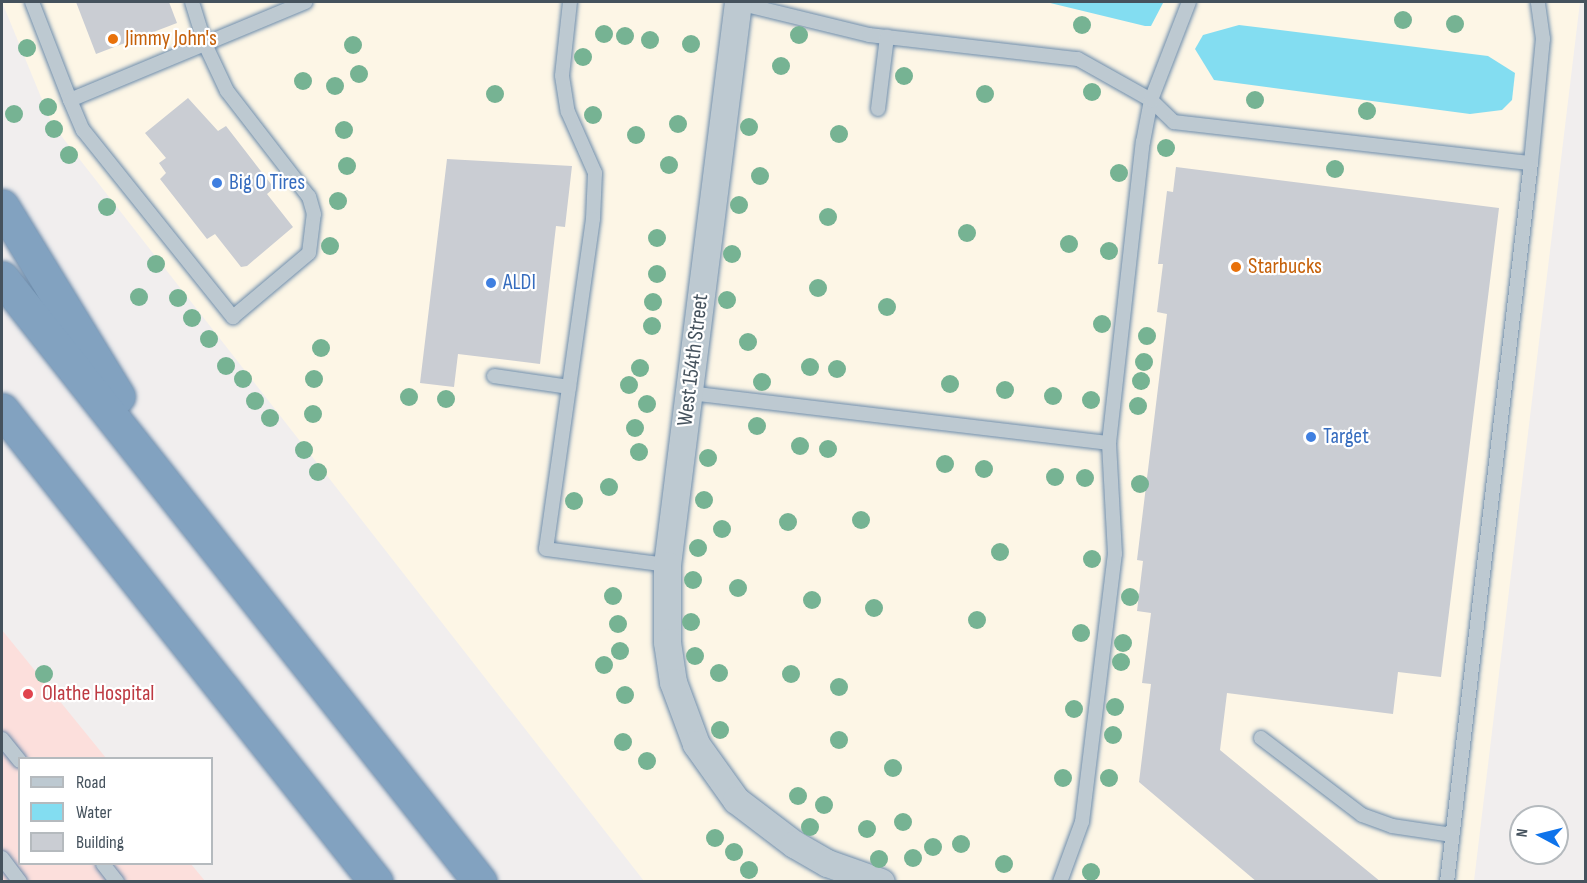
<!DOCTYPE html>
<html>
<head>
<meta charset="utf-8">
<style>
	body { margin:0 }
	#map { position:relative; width:1587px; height:883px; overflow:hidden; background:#f1eeee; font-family:"Sofia Sans Condensed",sans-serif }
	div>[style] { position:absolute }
	.commercial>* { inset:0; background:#fdf6e6 }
	.medical>* { inset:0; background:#fcdfdc }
	.water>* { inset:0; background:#83ddf1 }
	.building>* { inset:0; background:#cacdd3 }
	.roads { filter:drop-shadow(0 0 2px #6e8dac) drop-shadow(0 0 2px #6e8dac) }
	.service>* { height:14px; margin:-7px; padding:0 7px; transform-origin:7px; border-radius:7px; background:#bdc9d1 }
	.minor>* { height:27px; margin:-13.5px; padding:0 13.5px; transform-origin:13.5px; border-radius:13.5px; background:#bdc9d1 }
	.motorway>* { height:33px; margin:-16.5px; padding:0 16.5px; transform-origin:16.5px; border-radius:16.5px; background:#82a2c0 }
	.trees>* { width:18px; height:18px; margin:-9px; border-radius:50%; background:#76b393 }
	.dots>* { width:16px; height:16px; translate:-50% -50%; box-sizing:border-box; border:3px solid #fff; border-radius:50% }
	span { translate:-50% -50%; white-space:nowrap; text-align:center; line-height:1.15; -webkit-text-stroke:4.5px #fff; paint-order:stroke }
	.food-label { font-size:22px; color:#c56008 }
	.left { translate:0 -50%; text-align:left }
	.shop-label { font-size:22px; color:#366cbe }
	.street-label { font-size:22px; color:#45525d }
	.health-label { font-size:22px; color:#be3a42 }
	.frame { position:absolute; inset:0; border:3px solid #45525d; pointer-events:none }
	.legend { position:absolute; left:18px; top:757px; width:195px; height:108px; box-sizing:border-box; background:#fff; border:2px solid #b5babe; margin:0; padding:8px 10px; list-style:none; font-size:18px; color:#45525d }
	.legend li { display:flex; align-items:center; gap:12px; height:30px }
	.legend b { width:30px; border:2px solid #b5babe }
	.north { position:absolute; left:1509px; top:805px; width:60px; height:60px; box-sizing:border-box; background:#fff; border:2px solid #b5babe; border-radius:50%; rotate:277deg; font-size:16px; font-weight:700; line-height:24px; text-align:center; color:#45525d }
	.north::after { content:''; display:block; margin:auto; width:21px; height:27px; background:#0e73eb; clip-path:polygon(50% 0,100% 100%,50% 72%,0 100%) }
</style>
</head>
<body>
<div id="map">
	<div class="commercial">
		<i style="clip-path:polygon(2px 2px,1580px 2px,1474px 881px,644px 881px,52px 124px)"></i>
	</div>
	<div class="medical">
		<i style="clip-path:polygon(2px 630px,106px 758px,20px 758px,20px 864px,191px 864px,205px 881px,2px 881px)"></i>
	</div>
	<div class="water">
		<i style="clip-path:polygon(1046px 2px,1162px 2px,1163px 3px,1151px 26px,1145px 26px)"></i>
		<i style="clip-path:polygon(1239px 25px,1488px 56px,1515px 73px,1512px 100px,1502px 110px,1470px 114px,1214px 80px,1195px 49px,1203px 35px)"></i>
	</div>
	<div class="building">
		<i style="clip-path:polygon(76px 2px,169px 2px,177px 23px,96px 54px)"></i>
		<i style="clip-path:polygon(188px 98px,218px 131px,226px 126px,274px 188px,267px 194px,293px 227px,247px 266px,241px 267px,215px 234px,207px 239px,160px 179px,166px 173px,159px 163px,166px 158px,145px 133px)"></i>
		<i style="clip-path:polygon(447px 159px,572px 166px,565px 227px,556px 226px,540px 364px,458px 354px,454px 387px,420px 383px)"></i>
		<i style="clip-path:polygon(1176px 167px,1499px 208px,1441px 677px,1398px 672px,1393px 714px,1227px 693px,1220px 750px,1381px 882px,1257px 882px,1139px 782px,1151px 684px,1142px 683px,1151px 613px,1137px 611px,1143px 561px,1137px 560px,1167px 314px,1157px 312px,1163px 264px,1158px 264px,1167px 191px,1173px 192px)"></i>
	</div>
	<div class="roads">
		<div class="service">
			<i style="left:32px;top:2px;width:105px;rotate:68.8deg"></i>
			<i style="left:70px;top:100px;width:255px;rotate:-22.6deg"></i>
			<i style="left:570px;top:2px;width:74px;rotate:96.2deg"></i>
			<i style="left:562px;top:76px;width:36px;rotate:81deg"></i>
			<i style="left:568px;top:112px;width:67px;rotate:66.1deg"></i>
			<i style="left:595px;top:173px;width:46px;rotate:92.5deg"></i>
			<i style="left:593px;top:219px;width:333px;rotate:98.1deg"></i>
			<i style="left:546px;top:549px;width:122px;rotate:7.5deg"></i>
			<i style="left:738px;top:3px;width:135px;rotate:13.7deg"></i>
			<i style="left:869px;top:35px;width:210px;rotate:6.6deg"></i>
			<i style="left:1078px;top:59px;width:84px;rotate:29.3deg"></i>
			<i style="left:1151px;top:100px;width:32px;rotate:44deg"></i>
			<i style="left:1174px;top:122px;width:359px;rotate:6.6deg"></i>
			<i style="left:70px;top:100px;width:33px;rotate:67deg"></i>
			<i style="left:83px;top:130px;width:240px;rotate:51.3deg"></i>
			<i style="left:233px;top:317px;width:99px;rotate:-40.1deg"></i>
			<i style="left:309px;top:253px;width:39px;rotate:-83deg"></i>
			<i style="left:314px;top:214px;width:18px;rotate:-106deg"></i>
			<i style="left:309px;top:197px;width:134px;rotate:-127.7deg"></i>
			<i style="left:227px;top:91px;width:52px;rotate:-115.1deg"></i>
			<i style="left:205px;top:44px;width:44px;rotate:-107.2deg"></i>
			<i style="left:878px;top:109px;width:73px;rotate:-82.9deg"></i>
			<i style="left:494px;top:376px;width:76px;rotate:8.3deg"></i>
			<i style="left:689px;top:393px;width:423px;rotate:6.8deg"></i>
			<i style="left:1261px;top:738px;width:127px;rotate:37.3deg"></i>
			<i style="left:1362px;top:815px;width:32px;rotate:20deg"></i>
			<i style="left:1392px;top:826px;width:61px;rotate:8.5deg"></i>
			<i style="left:2px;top:739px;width:28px;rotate:51deg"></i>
			<i style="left:2px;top:858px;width:30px;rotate:53deg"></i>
			<i style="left:103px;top:864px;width:23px;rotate:52deg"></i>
			<i style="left:1060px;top:882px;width:64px;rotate:-69.9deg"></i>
			<i style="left:1082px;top:822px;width:270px;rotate:-83deg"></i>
			<i style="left:1115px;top:554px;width:111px;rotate:-93.1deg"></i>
			<i style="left:1109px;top:443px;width:303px;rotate:-83.6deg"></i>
			<i style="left:1143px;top:142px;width:43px;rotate:-79.2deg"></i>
			<i style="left:1151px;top:100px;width:105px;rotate:-68.8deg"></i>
			<i style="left:1447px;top:882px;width:724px;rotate:-83.34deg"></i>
			<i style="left:1531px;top:163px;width:125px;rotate:-84.5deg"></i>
			<i style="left:1543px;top:39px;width:37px;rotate:-98deg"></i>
		</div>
		<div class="minor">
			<i style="left:738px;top:2px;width:567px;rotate:97.19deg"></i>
			<i style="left:667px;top:565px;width:77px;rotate:90deg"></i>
			<i style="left:667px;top:642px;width:40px;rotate:81.5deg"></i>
			<i style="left:673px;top:682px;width:66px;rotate:69.6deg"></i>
			<i style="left:696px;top:744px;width:69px;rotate:54.5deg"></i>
			<i style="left:736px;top:800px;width:73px;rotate:37.2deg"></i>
			<i style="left:794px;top:844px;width:38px;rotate:30deg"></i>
			<i style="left:827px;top:863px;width:57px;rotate:19.4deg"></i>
		</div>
		<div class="motorway">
			<i style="left:2px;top:206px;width:223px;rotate:58.6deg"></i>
			<i style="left:2px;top:278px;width:770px;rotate:51.64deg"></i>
			<i style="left:2px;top:410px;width:602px;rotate:51.61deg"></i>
		</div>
	</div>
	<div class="trees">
		<i style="left:1403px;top:20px"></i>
		<i style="left:1455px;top:24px"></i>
		<i style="left:1082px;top:25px"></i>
		<i style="left:604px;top:34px"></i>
		<i style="left:799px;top:35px"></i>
		<i style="left:625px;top:36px"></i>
		<i style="left:650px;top:40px"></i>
		<i style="left:691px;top:44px"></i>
		<i style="left:353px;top:45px"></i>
		<i style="left:27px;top:48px"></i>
		<i style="left:583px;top:57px"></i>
		<i style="left:781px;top:66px"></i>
		<i style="left:359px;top:74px"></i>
		<i style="left:904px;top:76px"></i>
		<i style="left:303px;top:81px"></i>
		<i style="left:335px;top:86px"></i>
		<i style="left:1092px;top:92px"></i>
		<i style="left:495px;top:94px"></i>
		<i style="left:985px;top:94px"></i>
		<i style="left:1255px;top:100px"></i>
		<i style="left:48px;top:107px"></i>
		<i style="left:1367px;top:111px"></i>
		<i style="left:14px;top:114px"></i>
		<i style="left:593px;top:115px"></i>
		<i style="left:678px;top:124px"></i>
		<i style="left:749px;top:127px"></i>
		<i style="left:54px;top:129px"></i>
		<i style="left:344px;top:130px"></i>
		<i style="left:839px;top:134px"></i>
		<i style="left:636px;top:135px"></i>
		<i style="left:1166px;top:148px"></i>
		<i style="left:69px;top:155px"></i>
		<i style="left:669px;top:165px"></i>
		<i style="left:347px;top:166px"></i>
		<i style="left:1335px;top:169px"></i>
		<i style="left:1119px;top:173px"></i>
		<i style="left:760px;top:176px"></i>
		<i style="left:338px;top:201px"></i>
		<i style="left:739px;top:205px"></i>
		<i style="left:107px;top:207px"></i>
		<i style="left:828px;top:217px"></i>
		<i style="left:967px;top:233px"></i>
		<i style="left:657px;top:238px"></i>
		<i style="left:1069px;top:244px"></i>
		<i style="left:330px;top:246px"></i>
		<i style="left:1109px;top:251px"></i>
		<i style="left:732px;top:254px"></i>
		<i style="left:156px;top:264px"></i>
		<i style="left:657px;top:274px"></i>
		<i style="left:818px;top:288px"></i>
		<i style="left:139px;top:297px"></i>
		<i style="left:178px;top:298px"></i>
		<i style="left:727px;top:300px"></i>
		<i style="left:653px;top:302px"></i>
		<i style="left:887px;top:307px"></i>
		<i style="left:192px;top:318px"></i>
		<i style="left:1102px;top:324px"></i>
		<i style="left:652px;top:326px"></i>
		<i style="left:1147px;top:336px"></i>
		<i style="left:209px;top:339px"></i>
		<i style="left:748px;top:342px"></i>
		<i style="left:321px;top:348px"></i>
		<i style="left:1144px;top:362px"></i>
		<i style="left:226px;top:366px"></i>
		<i style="left:810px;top:367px"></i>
		<i style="left:640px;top:368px"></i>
		<i style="left:837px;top:369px"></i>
		<i style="left:243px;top:379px"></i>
		<i style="left:314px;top:379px"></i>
		<i style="left:1141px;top:381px"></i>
		<i style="left:762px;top:382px"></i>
		<i style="left:950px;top:384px"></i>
		<i style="left:629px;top:385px"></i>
		<i style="left:1005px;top:390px"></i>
		<i style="left:1053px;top:396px"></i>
		<i style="left:409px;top:397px"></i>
		<i style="left:446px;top:399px"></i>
		<i style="left:1091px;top:400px"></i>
		<i style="left:255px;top:401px"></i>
		<i style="left:647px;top:404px"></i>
		<i style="left:1138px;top:406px"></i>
		<i style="left:313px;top:414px"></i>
		<i style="left:270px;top:418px"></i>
		<i style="left:757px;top:426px"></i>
		<i style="left:635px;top:428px"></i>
		<i style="left:800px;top:446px"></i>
		<i style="left:828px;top:449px"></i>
		<i style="left:304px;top:450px"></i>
		<i style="left:639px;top:452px"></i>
		<i style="left:708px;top:458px"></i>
		<i style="left:945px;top:464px"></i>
		<i style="left:984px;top:469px"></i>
		<i style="left:318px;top:472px"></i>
		<i style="left:1055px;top:477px"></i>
		<i style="left:1085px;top:478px"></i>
		<i style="left:1140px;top:484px"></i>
		<i style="left:609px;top:487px"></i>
		<i style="left:704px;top:500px"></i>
		<i style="left:574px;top:501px"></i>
		<i style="left:861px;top:520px"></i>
		<i style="left:788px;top:522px"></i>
		<i style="left:722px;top:529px"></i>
		<i style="left:698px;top:548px"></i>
		<i style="left:1000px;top:552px"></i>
		<i style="left:1092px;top:559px"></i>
		<i style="left:693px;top:580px"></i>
		<i style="left:738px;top:588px"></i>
		<i style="left:613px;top:596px"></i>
		<i style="left:1130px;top:597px"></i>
		<i style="left:812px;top:600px"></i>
		<i style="left:874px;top:608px"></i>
		<i style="left:977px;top:620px"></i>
		<i style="left:691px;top:622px"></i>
		<i style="left:618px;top:624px"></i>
		<i style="left:1081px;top:633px"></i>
		<i style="left:1123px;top:643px"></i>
		<i style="left:620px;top:651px"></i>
		<i style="left:695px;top:656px"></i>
		<i style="left:1121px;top:662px"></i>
		<i style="left:604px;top:665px"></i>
		<i style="left:719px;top:673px"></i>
		<i style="left:44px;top:674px"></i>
		<i style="left:791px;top:674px"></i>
		<i style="left:839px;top:687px"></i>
		<i style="left:625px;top:695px"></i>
		<i style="left:1115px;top:707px"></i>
		<i style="left:1074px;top:709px"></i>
		<i style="left:720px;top:730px"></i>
		<i style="left:1113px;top:735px"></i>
		<i style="left:839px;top:740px"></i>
		<i style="left:623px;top:742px"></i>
		<i style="left:647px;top:761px"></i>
		<i style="left:893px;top:768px"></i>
		<i style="left:1063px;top:778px"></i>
		<i style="left:1109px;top:778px"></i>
		<i style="left:798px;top:796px"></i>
		<i style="left:824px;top:805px"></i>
		<i style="left:903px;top:822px"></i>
		<i style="left:810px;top:827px"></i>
		<i style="left:867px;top:829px"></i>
		<i style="left:715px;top:838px"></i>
		<i style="left:961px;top:844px"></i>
		<i style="left:933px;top:847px"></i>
		<i style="left:734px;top:852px"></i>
		<i style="left:913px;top:858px"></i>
		<i style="left:879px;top:859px"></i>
		<i style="left:1004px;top:864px"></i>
		<i style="left:749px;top:870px"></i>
		<i style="left:1091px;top:872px"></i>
	</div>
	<div class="dots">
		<i style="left:113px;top:39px;background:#e8710a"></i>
		<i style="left:217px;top:183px;background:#3f7fe0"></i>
		<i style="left:1236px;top:267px;background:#e8710a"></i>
		<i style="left:491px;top:283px;background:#3f7fe0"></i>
		<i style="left:1311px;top:437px;background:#3f7fe0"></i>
		<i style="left:28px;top:694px;background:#e0444e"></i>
	</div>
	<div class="food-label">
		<span class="left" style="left:125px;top:39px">Jimmy John's</span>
		<span class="left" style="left:1248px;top:267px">Starbucks</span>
	</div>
	<div class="shop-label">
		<span class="left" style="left:229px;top:183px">Big O Tires</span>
		<span class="left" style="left:503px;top:283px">ALDI</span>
		<span class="left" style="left:1323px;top:437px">Target</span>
	</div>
	<div class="street-label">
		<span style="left:693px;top:360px;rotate:-83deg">West 154th Street</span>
	</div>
	<div class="health-label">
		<span class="left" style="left:42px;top:694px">Olathe Hospital</span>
	</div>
	<div class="frame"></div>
	<ul class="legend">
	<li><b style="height:8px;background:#bdc9d1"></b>Road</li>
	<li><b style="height:16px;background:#83ddf1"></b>Water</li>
	<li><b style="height:16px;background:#cacdd3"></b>Building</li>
	</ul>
	<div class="north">N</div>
</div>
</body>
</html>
